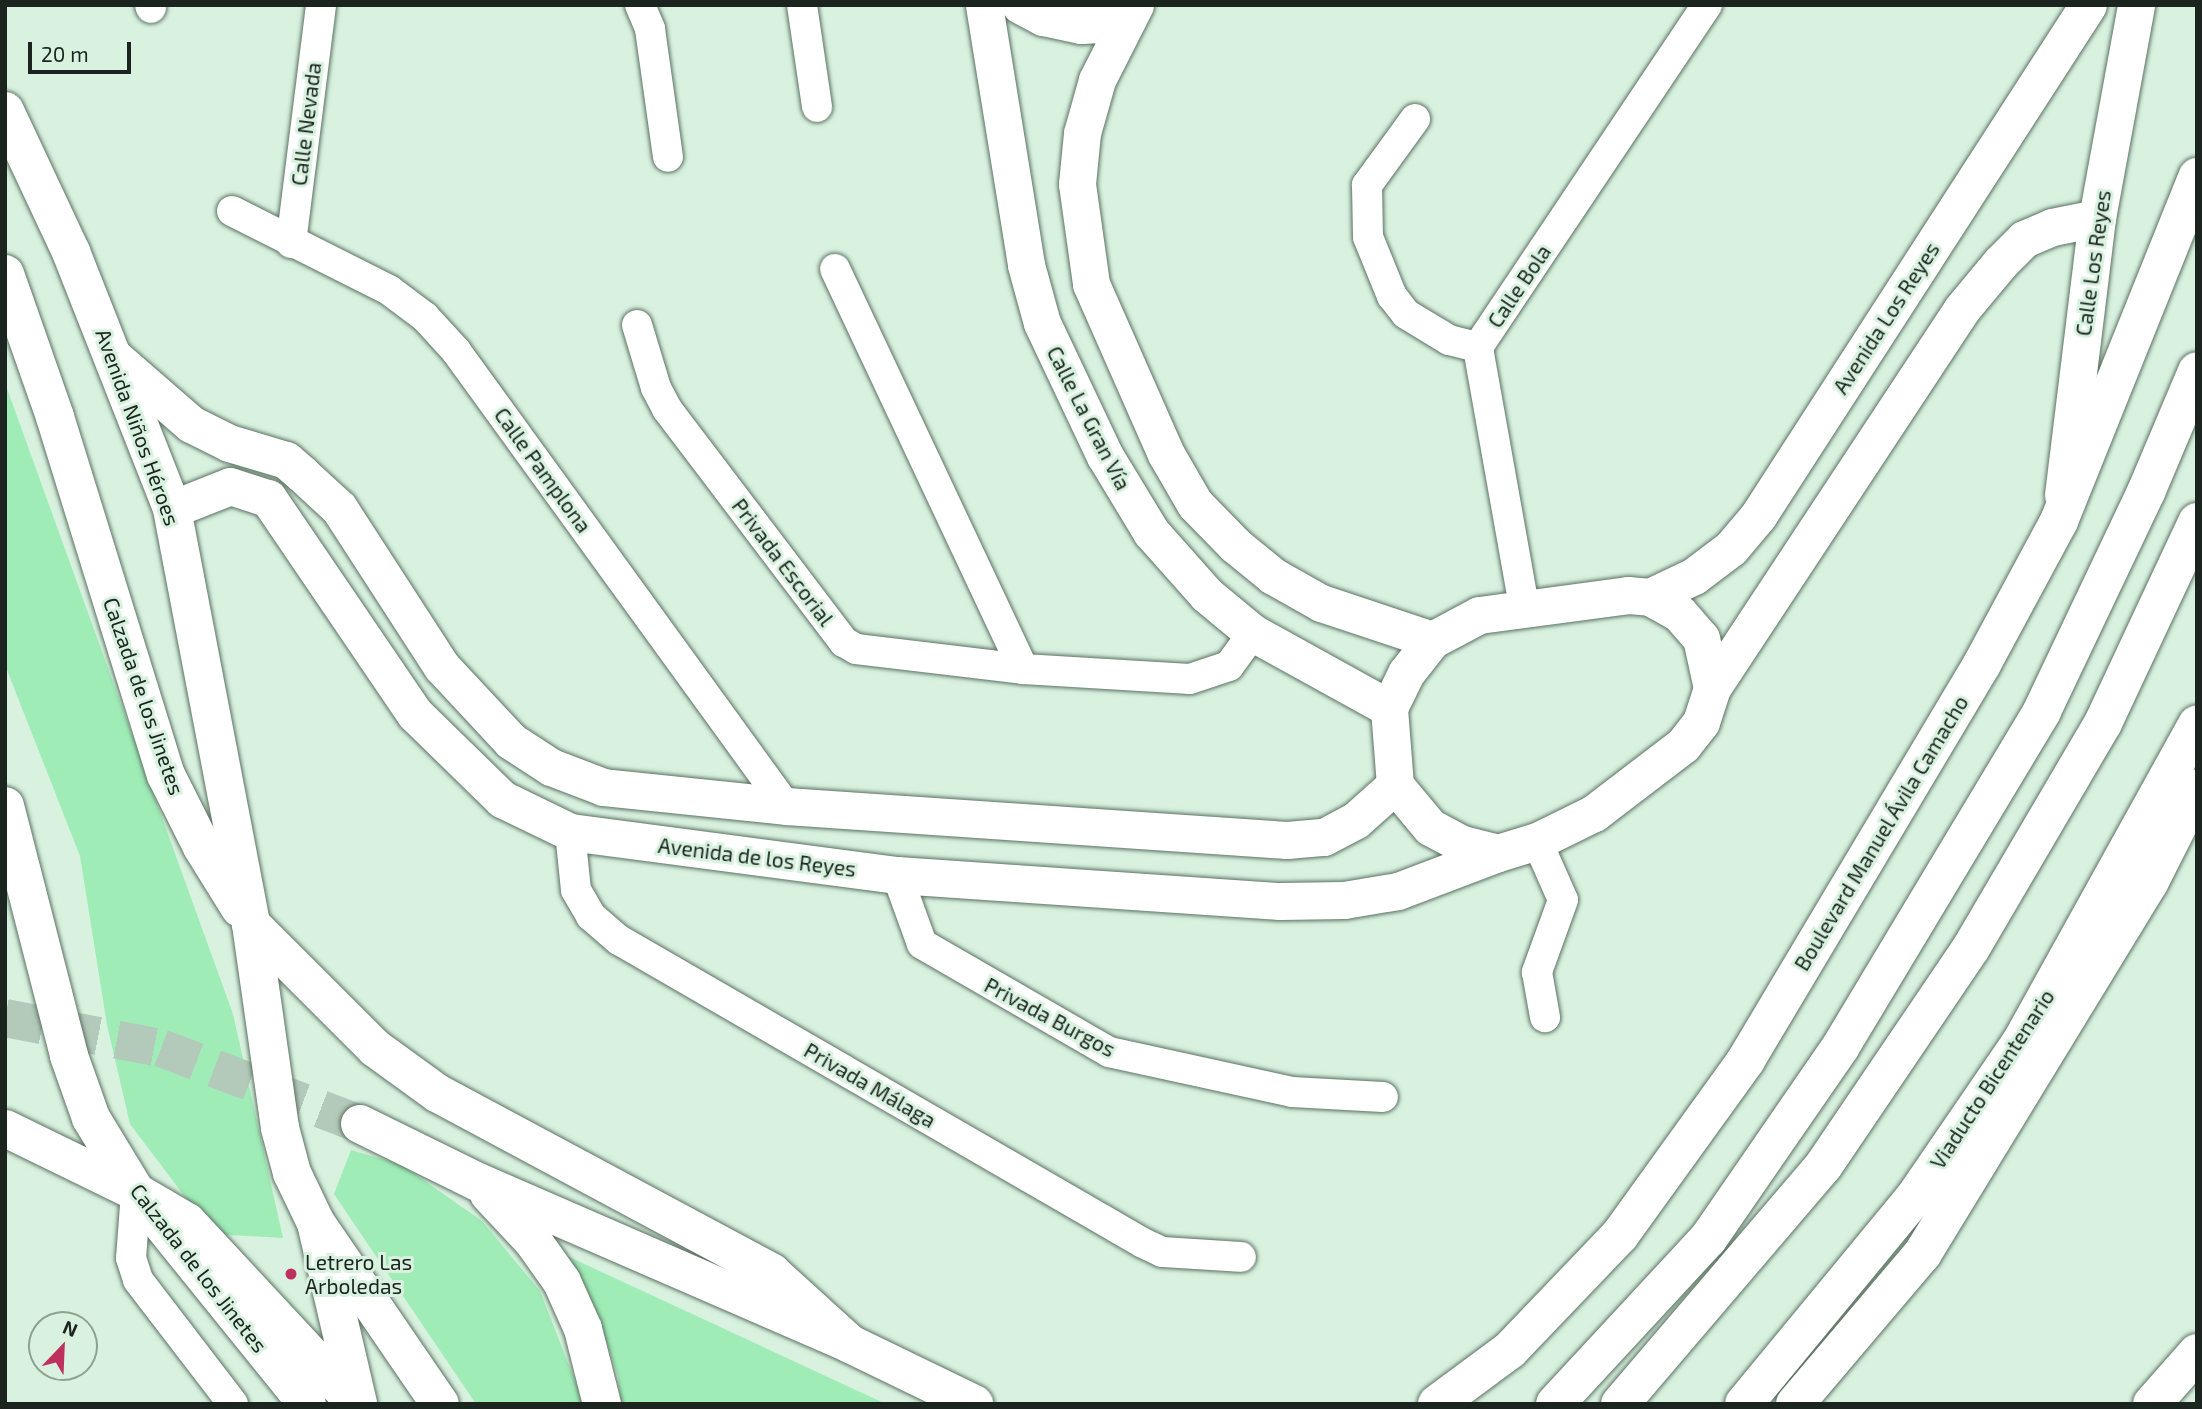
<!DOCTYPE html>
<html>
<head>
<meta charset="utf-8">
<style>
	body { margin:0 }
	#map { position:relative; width:2202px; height:1409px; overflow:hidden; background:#d9f2e0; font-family:"Exo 2",sans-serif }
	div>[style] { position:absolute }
	.green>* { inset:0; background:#9fecb7 }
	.primary-tunnel>* { height:38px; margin-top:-19px; transform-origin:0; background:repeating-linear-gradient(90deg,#b3c9b9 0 38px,transparent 0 57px) }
	.roads { filter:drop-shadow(0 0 2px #5b7161) drop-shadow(0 0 2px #5b7161) }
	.minor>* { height:30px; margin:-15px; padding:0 15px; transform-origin:15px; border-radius:15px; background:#fff }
	.tertiary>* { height:37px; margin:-18.5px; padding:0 18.5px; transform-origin:18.5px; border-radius:18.5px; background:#fff }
	.secondary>* { height:38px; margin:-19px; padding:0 19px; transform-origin:19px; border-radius:19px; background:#fff }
	.primary>* { height:38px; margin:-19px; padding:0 19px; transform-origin:19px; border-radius:19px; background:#fff }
	.trunk>* { height:38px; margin:-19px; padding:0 19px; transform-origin:19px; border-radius:19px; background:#fff }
	.motorway>* { height:38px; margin:-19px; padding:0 19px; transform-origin:19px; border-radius:19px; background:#fff }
	.dots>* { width:19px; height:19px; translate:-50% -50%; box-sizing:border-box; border:4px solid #d9f2e0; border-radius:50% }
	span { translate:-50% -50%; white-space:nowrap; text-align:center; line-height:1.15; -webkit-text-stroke:6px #d9f2e0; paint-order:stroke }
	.street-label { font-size:21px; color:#1b241e }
	.poi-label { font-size:21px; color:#1b241e }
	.left { translate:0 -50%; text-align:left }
	.frame { position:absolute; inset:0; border:7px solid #1b241e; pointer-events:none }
	.north { position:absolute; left:28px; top:1311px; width:70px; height:70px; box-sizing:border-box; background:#d9f2e0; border:2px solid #8da092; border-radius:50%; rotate:23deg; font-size:19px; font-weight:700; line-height:28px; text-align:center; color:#1b241e }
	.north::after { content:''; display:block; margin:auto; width:24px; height:32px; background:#be305e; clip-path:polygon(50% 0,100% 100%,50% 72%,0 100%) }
	.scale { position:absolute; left:28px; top:42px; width:103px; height:32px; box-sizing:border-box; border:4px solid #1b241e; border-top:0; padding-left:9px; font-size:21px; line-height:24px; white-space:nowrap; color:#1b241e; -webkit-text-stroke:5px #d9f2e0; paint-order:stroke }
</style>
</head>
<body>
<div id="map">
	<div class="green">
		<i style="clip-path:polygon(5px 383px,233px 1014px,283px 1238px,213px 1234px,130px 1124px,107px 1025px,80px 856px,5px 665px)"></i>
		<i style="clip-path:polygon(351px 1150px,402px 1165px,482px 1221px,540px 1291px,584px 1404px,476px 1404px,334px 1194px)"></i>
		<i style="clip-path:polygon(565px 1255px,886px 1404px,621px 1404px,618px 1376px,599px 1320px)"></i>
	</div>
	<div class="primary-tunnel">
		<i style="left:5px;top:1018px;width:159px;rotate:10.9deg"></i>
		<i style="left:161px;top:1048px;width:213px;rotate:20.9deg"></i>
	</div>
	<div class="roads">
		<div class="minor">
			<i style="left:150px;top:5px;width:3px;rotate:72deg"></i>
			<i style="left:640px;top:5px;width:26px;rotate:67deg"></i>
			<i style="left:650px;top:29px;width:129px;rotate:82deg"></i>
			<i style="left:802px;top:5px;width:103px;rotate:81.6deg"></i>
			<i style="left:1415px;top:119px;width:82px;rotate:126deg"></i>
			<i style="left:1367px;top:185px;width:52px;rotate:88.9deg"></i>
			<i style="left:1368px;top:237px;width:64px;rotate:67.9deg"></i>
			<i style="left:1392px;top:296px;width:23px;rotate:52deg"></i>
			<i style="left:1406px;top:314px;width:50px;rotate:31.2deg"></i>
			<i style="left:1449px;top:340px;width:30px;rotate:14deg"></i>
			<i style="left:232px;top:211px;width:176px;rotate:26.7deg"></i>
			<i style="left:389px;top:290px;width:45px;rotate:36.9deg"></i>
			<i style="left:425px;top:317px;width:46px;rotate:47.6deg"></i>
			<i style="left:456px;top:351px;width:562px;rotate:54.05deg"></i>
			<i style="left:291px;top:243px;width:240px;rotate:-82.8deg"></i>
			<i style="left:835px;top:269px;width:442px;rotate:64.8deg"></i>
			<i style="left:637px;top:325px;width:66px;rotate:73.2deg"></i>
			<i style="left:656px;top:388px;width:24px;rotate:62deg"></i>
			<i style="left:667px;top:409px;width:293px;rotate:52.8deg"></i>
			<i style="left:844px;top:642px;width:14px;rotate:30deg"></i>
			<i style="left:856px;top:649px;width:168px;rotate:6.8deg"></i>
			<i style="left:1023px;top:669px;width:167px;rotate:3.4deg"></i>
			<i style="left:1190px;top:679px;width:41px;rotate:-18.4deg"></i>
			<i style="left:1229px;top:666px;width:41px;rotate:-54deg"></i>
			<i style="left:1524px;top:606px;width:263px;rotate:-100.1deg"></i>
			<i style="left:1478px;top:347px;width:412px;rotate:-56.2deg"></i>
			<i style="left:570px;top:832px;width:58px;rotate:84.1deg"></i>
			<i style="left:576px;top:890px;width:30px;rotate:60deg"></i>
			<i style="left:591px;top:916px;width:37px;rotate:41deg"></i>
			<i style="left:619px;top:940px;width:605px;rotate:30.04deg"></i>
			<i style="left:1143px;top:1243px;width:21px;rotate:25deg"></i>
			<i style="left:1162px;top:1252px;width:79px;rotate:3.6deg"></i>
			<i style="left:1537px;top:841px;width:64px;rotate:66.2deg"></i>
			<i style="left:1563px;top:900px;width:77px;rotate:109.9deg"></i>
			<i style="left:1537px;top:972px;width:46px;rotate:79.9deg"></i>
			<i style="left:897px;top:875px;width:73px;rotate:70.1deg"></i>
			<i style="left:922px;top:944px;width:216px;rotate:30deg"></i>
			<i style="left:1109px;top:1052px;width:187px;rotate:12.3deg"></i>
			<i style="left:1292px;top:1092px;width:91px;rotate:3.1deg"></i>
			<i style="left:136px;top:1192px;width:66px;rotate:94.3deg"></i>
			<i style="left:131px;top:1258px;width:23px;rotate:72deg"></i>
			<i style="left:138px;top:1280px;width:156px;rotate:52.5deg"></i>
		</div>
		<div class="tertiary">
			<i style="left:984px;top:5px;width:263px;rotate:80.8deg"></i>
			<i style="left:1026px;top:265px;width:60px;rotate:74.6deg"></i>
			<i style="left:1042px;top:323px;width:147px;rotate:64.7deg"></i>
			<i style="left:1105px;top:456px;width:89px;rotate:58.8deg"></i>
			<i style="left:1151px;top:532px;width:84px;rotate:48.4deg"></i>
			<i style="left:1207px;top:595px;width:60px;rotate:39.6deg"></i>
			<i style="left:1253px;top:633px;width:155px;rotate:28.9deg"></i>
			<i style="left:1020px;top:5px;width:26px;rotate:28deg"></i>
			<i style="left:1043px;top:17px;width:39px;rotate:12deg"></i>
			<i style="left:1081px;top:25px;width:42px;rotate:-2.7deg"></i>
			<i style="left:1135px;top:5px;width:84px;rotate:116.9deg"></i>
			<i style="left:1097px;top:80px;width:55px;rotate:105.8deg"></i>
			<i style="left:1082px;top:133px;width:51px;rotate:95.6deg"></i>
			<i style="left:1077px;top:184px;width:101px;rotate:82deg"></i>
			<i style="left:1091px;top:284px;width:186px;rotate:66.2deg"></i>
			<i style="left:1166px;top:454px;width:58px;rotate:59.9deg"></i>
			<i style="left:1195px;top:504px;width:57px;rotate:45.7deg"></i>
			<i style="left:1235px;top:545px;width:49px;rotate:39.2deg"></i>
			<i style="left:1273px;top:576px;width:55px;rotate:29.4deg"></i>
			<i style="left:1321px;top:603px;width:117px;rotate:18.4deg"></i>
			<i style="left:115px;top:358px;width:101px;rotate:41deg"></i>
			<i style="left:191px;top:424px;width:42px;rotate:26.6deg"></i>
			<i style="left:229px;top:443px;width:59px;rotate:16.6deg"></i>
			<i style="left:286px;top:460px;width:21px;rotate:41deg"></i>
			<i style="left:302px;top:474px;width:50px;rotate:42.6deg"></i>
			<i style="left:339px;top:508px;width:189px;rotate:57.1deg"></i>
			<i style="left:442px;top:667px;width:101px;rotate:47deg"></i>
			<i style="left:511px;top:741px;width:48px;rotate:33deg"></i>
			<i style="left:551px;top:767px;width:56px;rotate:21deg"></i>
			<i style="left:603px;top:787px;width:184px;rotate:5.9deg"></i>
			<i style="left:786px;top:806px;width:502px;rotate:3.88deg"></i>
			<i style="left:1287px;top:840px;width:37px;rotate:-5deg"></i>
			<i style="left:1324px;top:837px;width:36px;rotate:-28deg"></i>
			<i style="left:1356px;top:820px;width:52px;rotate:-41.9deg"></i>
			<i style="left:2063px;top:495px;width:279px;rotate:-83deg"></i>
			<i style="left:2097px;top:218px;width:217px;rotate:-79.6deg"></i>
			<i style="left:172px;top:509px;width:62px;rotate:-21.6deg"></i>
			<i style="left:230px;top:486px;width:40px;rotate:18deg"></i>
			<i style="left:268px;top:498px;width:261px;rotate:55.8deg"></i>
			<i style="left:415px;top:714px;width:122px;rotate:44.3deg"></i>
			<i style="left:502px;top:799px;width:76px;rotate:25.9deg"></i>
			<i style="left:570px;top:832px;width:330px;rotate:7.5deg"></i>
			<i style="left:897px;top:875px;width:384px;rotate:3.9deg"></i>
			<i style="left:1280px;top:901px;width:64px;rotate:-0.9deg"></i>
			<i style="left:1344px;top:900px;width:55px;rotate:-9.5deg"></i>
			<i style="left:1398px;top:891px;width:107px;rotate:-20.8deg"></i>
			<i style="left:1628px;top:595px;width:22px;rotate:5deg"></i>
			<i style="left:1650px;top:597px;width:33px;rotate:29deg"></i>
			<i style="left:1679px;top:613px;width:33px;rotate:49deg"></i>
			<i style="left:1701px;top:638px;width:51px;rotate:77.6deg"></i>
			<i style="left:1712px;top:688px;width:36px;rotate:108deg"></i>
			<i style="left:1701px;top:722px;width:29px;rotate:128deg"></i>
			<i style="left:1683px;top:745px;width:112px;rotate:142.6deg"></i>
			<i style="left:1594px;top:813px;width:64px;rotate:153.8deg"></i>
			<i style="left:1537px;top:841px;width:41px;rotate:162.9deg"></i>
			<i style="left:1498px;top:853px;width:37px;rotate:-166deg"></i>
			<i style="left:1462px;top:844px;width:36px;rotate:-152deg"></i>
			<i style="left:1430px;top:827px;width:55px;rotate:-129.8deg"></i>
			<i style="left:1395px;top:785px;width:77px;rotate:-94.5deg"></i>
			<i style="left:1389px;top:708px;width:39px;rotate:-64deg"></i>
			<i style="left:1406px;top:673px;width:42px;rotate:-51.8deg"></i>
			<i style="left:1432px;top:640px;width:53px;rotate:-28deg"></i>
			<i style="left:1479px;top:615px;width:150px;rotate:-7.6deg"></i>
			<i style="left:1650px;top:597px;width:49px;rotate:-25.5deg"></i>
			<i style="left:1694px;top:576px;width:46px;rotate:-37.1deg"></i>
			<i style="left:1731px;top:548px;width:42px;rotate:-49.8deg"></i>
			<i style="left:1758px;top:516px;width:608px;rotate:-57.15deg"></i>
			<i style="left:1712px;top:688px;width:453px;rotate:-56.6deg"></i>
			<i style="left:1961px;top:310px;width:61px;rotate:-50.3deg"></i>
			<i style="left:2000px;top:263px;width:34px;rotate:-45deg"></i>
			<i style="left:2024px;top:239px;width:30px;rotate:-23deg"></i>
			<i style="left:2052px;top:227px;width:46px;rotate:-11.3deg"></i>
			<i style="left:5px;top:1128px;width:146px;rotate:26deg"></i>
		</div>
		<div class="secondary">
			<i style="left:5px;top:111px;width:156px;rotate:64.9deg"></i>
			<i style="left:71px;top:252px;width:276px;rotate:68.5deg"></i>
			<i style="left:172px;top:509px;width:422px;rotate:79.2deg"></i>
			<i style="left:251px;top:924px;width:206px;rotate:81.9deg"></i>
			<i style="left:280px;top:1128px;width:47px;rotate:75.1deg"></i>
			<i style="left:292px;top:1173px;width:55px;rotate:64.4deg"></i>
			<i style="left:316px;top:1223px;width:219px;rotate:55.6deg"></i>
			<i style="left:5px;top:274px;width:151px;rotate:70.7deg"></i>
			<i style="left:55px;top:417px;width:375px;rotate:72.8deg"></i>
			<i style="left:166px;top:775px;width:80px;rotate:63.4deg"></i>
			<i style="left:202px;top:847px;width:72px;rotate:58.1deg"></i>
			<i style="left:5px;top:806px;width:258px;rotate:75.6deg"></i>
			<i style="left:69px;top:1056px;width:66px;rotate:70.5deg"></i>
			<i style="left:91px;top:1118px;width:87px;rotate:58.7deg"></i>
			<i style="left:136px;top:1192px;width:272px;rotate:51.1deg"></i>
		</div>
		<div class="primary">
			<i style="left:251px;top:924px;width:175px;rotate:45deg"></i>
			<i style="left:375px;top:1048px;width:77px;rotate:36deg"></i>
			<i style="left:437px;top:1093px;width:380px;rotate:28.2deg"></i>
			<i style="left:772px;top:1273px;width:105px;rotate:42.3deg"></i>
			<i style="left:360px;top:1124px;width:131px;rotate:26.2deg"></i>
			<i style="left:478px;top:1182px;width:406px;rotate:23.5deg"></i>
			<i style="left:850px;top:1344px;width:138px;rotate:25.8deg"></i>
			<i style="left:489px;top:1194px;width:64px;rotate:46.9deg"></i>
			<i style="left:533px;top:1241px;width:50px;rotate:54.7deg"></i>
			<i style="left:562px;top:1282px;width:51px;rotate:65.9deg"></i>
			<i style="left:583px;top:1329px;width:77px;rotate:75.8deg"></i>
			<i style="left:1437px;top:1404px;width:91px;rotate:-36.5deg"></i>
			<i style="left:1510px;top:1350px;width:159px;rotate:-46.3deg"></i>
			<i style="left:1620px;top:1235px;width:216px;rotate:-54.2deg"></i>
			<i style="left:1746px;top:1060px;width:461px;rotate:-59.2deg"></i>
			<i style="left:1982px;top:664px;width:162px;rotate:-61.7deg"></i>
			<i style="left:2059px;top:521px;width:371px;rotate:-68.1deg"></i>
			<i style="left:1795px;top:1404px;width:198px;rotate:-49.7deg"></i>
			<i style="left:1923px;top:1253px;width:434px;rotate:-58.6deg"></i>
			<i style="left:2149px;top:883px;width:106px;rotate:-63.2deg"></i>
			<i style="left:2152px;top:1404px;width:68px;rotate:-48.6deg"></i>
		</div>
		<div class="trunk">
			<i style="left:1555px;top:1404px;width:225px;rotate:-47.2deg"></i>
			<i style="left:1708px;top:1239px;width:234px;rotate:-55.4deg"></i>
			<i style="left:1841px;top:1046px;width:391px;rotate:-59deg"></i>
			<i style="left:2042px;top:711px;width:242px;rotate:-64.6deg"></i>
			<i style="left:2146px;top:492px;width:131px;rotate:-67.1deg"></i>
			<i style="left:1620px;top:1404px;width:314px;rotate:-49.5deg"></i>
			<i style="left:1824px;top:1165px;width:262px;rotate:-55.9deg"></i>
			<i style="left:1971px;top:948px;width:261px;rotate:-59.6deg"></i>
			<i style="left:2103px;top:723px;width:222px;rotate:-64.9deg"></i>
		</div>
		<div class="motorway">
			<i style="left:136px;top:1192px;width:59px;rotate:30.5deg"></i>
			<i style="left:187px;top:1222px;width:248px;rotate:47.1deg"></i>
			<i style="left:316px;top:1223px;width:186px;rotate:76.9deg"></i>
			<i style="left:1744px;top:1404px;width:267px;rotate:-50.5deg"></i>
			<i style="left:1914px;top:1198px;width:189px;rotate:-55.6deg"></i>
			<i style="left:2021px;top:1042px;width:363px;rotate:-61deg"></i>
		</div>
	</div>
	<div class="dots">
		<i style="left:291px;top:1274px;background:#be305e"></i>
	</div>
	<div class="street-label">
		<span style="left:306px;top:124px;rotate:-83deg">Calle Nevada</span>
		<span style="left:2093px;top:263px;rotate:-82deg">Calle Los Reyes</span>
		<span style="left:1519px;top:286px;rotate:-56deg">Calle Bola</span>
		<span style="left:1886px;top:318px;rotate:-57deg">Avenida Los Reyes</span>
		<span style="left:1089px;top:418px;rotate:63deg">Calle La Gran Vía</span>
		<span style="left:138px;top:427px;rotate:70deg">Avenida Niños Héroes</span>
		<span style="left:543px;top:470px;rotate:54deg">Calle Pamplona</span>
		<span style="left:783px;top:562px;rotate:53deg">Privada Escorial</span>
		<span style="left:144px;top:696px;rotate:71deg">Calzada de los Jinetes</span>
		<span style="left:1881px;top:833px;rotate:-59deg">Boulevard Manuel Ávila Camacho</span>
		<span style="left:757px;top:857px;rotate:7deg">Avenida de los Reyes</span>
		<span style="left:1050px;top:1017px;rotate:28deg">Privada Burgos</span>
		<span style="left:1992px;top:1079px;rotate:-57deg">Viaducto Bicentenario</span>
		<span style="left:870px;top:1085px;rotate:30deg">Privada Málaga</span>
		<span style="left:199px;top:1268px;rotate:52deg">Calzada de los Jinetes</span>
	</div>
	<div class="poi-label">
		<span class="left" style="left:305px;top:1274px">Letrero Las<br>Arboledas</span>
	</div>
	<div class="frame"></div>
	<div class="north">N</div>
	<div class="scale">20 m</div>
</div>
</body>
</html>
